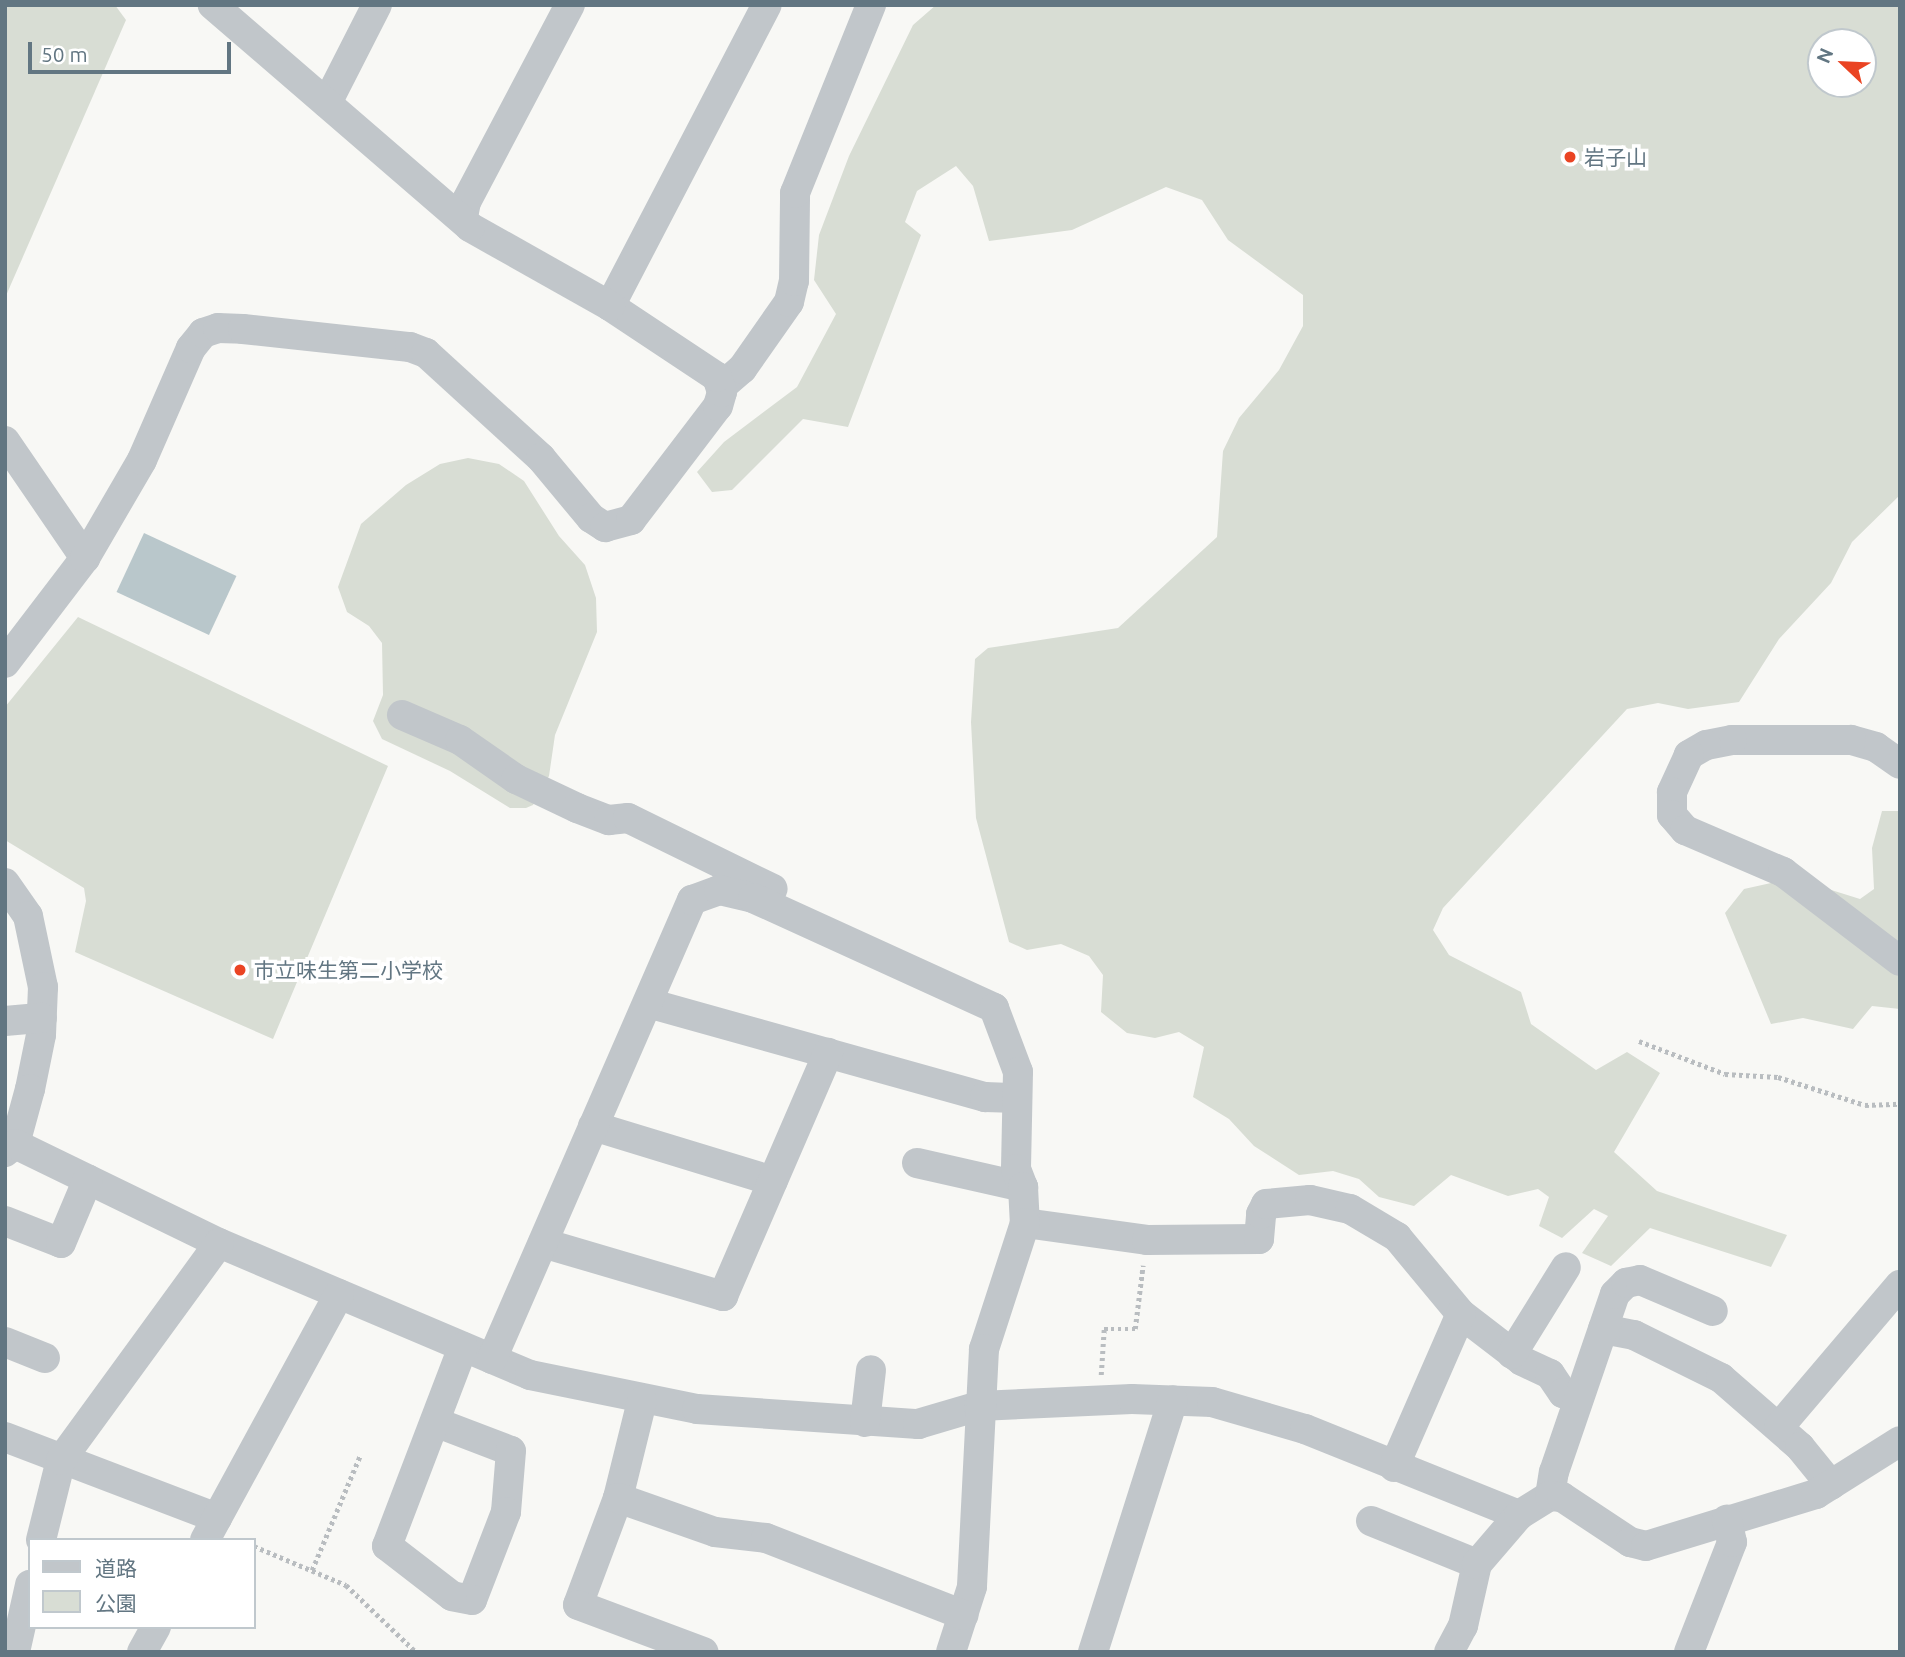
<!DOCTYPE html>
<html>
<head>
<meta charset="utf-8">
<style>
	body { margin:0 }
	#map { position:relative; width:1905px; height:1657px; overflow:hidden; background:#f8f8f5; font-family:Ubuntu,"Noto Sans JP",sans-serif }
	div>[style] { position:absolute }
	.green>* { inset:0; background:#d8ddd4 }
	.water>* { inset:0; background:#b9c7cb; transform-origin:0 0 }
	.path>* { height:4.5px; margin-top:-2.25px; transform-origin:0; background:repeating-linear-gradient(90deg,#b9bdc0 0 3.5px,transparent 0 7px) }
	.street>* { height:30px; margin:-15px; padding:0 15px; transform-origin:15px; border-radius:15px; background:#c1c6ca }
	.dots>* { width:19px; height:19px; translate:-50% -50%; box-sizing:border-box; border:4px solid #fff; border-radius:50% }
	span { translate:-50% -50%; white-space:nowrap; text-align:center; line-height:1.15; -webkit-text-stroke:7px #fff; paint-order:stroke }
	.poi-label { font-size:21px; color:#627682 }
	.left { translate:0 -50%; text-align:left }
	.frame { position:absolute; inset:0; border:7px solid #627682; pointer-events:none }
	.legend { position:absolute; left:28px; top:1538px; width:228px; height:91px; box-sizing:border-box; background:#fff; border:2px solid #c0c8cd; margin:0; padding:9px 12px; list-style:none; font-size:21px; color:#627682 }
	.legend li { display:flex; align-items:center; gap:14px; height:35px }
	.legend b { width:35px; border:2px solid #c0c8cd }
	.north { position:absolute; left:1807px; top:28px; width:70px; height:70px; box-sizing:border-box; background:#fff; border:2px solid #c0c8cd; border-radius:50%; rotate:293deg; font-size:19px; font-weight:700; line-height:28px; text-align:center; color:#627682 }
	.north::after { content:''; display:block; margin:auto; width:24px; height:32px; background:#ea4423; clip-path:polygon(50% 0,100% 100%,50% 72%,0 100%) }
	.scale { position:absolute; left:28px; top:42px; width:203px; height:32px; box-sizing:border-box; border:4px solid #627682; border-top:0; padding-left:9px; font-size:21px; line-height:24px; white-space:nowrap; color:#627682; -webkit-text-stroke:5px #fff; paint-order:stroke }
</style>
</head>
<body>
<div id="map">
	<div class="green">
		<i style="clip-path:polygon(5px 5px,115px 5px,126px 20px,5px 298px)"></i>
		<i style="clip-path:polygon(evenodd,936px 5px,1900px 5px,1900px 495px,1852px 542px,1831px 583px,1779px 639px,1739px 702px,1688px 709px,1658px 703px,1627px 709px,1443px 908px,1433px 930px,1449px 955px,1521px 992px,1531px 1024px,1596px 1070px,1627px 1052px,1660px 1073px,1614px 1152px,1657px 1191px,1787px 1235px,1771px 1267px,1650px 1228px,1611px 1266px,1582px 1253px,1608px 1216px,1594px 1209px,1562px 1238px,1539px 1226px,1549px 1197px,1538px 1189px,1508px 1196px,1451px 1175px,1414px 1206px,1379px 1197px,1359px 1179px,1333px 1171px,1299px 1175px,1254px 1146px,1229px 1119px,1193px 1097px,1204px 1047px,1179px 1032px,1155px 1038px,1127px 1033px,1101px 1012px,1103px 975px,1089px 956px,1061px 944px,1027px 950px,1009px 942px,976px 818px,971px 722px,975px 659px,988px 648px,1118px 628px,1217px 537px,1223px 451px,1239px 418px,1279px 370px,1303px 326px,1303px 295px,1228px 240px,1202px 200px,1166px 187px,1072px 230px,989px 241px,973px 186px,956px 166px,917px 191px,905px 222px,921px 235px,848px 427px,803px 419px,732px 490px,712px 492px,697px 472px,724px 442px,797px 387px,836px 314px,814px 280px,819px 235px,849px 156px,913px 25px,936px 5px,1821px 42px,1863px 42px,1863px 84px,1821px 84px,1821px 42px)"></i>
		<i style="clip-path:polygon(468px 458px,499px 464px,524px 481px,559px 536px,585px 565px,596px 598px,597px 632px,555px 735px,549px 776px,533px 805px,526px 808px,510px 808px,450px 771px,382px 739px,373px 721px,383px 695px,382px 643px,369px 626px,347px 612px,338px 587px,361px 524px,406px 485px,440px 464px)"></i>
		<i style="clip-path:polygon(78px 617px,388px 766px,273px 1039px,75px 952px,86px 901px,84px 888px,5px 840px,5px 707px)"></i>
		<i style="clip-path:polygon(1882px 811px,1900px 811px,1900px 1009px,1872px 1006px,1853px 1029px,1803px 1018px,1771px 1024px,1725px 913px,1744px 889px,1793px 878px,1860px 899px,1874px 889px,1872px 848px)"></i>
	</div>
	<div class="water">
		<i style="left:144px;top:533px;width:102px;height:65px;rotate:25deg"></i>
	</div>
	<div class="path">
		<i style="left:1639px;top:1041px;width:92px;rotate:21deg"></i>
		<i style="left:1725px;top:1074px;width:53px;rotate:3.2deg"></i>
		<i style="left:1778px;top:1077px;width:91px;rotate:17.8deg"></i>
		<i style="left:1865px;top:1105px;width:35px;rotate:-2deg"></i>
		<i style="left:1101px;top:1375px;width:46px;rotate:-86.3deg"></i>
		<i style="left:1104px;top:1329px;width:31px"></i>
		<i style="left:1135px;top:1329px;width:64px;rotate:-82.9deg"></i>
		<i style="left:254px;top:1546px;width:100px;rotate:23deg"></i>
		<i style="left:346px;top:1585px;width:97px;rotate:43.7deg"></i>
		<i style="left:312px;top:1570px;width:124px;rotate:-67.2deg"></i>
	</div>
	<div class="street">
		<i style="left:327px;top:103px;width:110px;rotate:-63deg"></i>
		<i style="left:463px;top:217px;width:15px;rotate:-79deg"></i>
		<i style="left:466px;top:202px;width:223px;rotate:-62.2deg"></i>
		<i style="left:610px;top:306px;width:339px;rotate:-62.5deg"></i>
		<i style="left:721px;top:387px;width:28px;rotate:-41deg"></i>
		<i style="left:742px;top:369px;width:82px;rotate:-55deg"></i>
		<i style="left:789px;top:302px;width:22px;rotate:-77deg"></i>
		<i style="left:794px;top:281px;width:88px;rotate:-89.3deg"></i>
		<i style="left:795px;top:193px;width:203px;rotate:-68deg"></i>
		<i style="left:5px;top:441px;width:142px;rotate:55.6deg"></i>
		<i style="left:5px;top:663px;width:132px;rotate:-52.7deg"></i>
		<i style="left:85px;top:558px;width:113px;rotate:-59.8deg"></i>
		<i style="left:142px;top:460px;width:122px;rotate:-66.4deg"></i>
		<i style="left:191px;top:348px;width:19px;rotate:-51deg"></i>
		<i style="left:203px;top:333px;width:16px;rotate:-18deg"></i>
		<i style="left:218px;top:328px;width:25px;rotate:2deg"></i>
		<i style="left:243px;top:329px;width:168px;rotate:6.2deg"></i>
		<i style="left:410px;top:347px;width:17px;rotate:21deg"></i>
		<i style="left:426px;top:353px;width:156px;rotate:42.4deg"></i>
		<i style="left:541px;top:458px;width:78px;rotate:50.2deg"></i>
		<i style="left:591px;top:518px;width:17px;rotate:33deg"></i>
		<i style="left:605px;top:527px;width:27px;rotate:-15deg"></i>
		<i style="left:631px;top:520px;width:143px;rotate:-52.7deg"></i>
		<i style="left:718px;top:406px;width:15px;rotate:-74deg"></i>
		<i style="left:722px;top:392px;width:16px;rotate:-108deg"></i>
		<i style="left:717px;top:377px;width:128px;rotate:-146.4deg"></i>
		<i style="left:610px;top:306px;width:161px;rotate:-150.6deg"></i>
		<i style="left:470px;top:227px;width:340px;rotate:-139.2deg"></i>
		<i style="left:402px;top:715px;width:63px;rotate:23.3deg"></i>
		<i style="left:460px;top:740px;width:68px;rotate:34.9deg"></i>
		<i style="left:516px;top:779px;width:68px;rotate:25.4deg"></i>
		<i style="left:577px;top:808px;width:34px;rotate:21deg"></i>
		<i style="left:609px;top:820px;width:19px;rotate:-6deg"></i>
		<i style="left:628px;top:818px;width:161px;rotate:26.1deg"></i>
		<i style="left:1900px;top:764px;width:29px;rotate:-145deg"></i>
		<i style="left:1876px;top:747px;width:26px;rotate:-164deg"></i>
		<i style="left:1851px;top:740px;width:119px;rotate:180deg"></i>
		<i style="left:1732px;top:740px;width:26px;rotate:169deg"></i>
		<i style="left:1706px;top:745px;width:20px;rotate:150deg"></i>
		<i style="left:1689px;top:755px;width:41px;rotate:114.7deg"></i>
		<i style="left:1672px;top:792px;width:23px;rotate:90deg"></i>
		<i style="left:1672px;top:815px;width:20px;rotate:49deg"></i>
		<i style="left:1685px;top:830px;width:107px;rotate:23.2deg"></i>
		<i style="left:1783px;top:872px;width:147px;rotate:37.3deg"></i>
		<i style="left:5px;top:883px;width:40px;rotate:55.1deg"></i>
		<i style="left:28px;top:916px;width:73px;rotate:78.1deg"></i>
		<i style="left:43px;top:987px;width:48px;rotate:92.4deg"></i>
		<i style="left:41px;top:1035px;width:55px;rotate:101.5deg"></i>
		<i style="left:30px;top:1089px;width:57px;rotate:105.3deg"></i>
		<i style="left:15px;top:1144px;width:13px;rotate:141deg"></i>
		<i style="left:648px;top:1003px;width:350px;rotate:15.6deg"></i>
		<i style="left:985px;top:1097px;width:32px;rotate:2deg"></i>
		<i style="left:5px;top:1021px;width:37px;rotate:-5deg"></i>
		<i style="left:593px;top:1126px;width:188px;rotate:17deg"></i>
		<i style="left:15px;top:1144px;width:227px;rotate:25.9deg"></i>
		<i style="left:219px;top:1243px;width:338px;rotate:23deg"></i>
		<i style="left:530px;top:1375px;width:170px;rotate:11.5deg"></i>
		<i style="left:697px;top:1409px;width:222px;rotate:3.9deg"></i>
		<i style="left:918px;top:1424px;width:64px;rotate:-16.4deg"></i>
		<i style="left:979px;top:1406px;width:153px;rotate:-2.6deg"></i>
		<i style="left:1132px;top:1399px;width:80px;rotate:2.1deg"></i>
		<i style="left:1212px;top:1402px;width:97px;rotate:16.2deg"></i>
		<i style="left:1305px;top:1429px;width:231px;rotate:21.9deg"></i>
		<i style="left:917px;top:1163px;width:109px;rotate:12.8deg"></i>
		<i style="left:5px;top:1221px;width:60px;rotate:21.4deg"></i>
		<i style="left:61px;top:1243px;width:69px;rotate:-67.1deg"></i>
		<i style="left:1025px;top:1223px;width:123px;rotate:7.9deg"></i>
		<i style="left:1147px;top:1240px;width:112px;rotate:-0.5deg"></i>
		<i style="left:1259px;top:1239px;width:25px;rotate:-85deg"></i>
		<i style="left:1261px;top:1214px;width:11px;rotate:-63deg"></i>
		<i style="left:1266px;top:1204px;width:44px;rotate:-5.2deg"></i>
		<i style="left:1310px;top:1200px;width:41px;rotate:12.7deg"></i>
		<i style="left:1350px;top:1209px;width:55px;rotate:30.8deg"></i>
		<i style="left:1397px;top:1237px;width:100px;rotate:50.3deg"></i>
		<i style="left:1461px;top:1314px;width:77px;rotate:37.6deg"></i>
		<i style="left:1522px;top:1361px;width:31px;rotate:25deg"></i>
		<i style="left:1550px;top:1374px;width:23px;rotate:56deg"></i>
		<i style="left:1563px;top:1393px;width:16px;rotate:22deg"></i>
		<i style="left:543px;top:1243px;width:188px;rotate:16.4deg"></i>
		<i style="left:723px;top:1296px;width:265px;rotate:-66.6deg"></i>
		<i style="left:1603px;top:1329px;width:32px;rotate:11deg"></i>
		<i style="left:1634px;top:1335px;width:97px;rotate:26.3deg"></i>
		<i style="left:1721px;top:1378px;width:105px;rotate:41.1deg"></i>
		<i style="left:1800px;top:1447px;width:49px;rotate:50.8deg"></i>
		<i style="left:5px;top:1342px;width:43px;rotate:21.8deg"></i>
		<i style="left:1512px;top:1354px;width:102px;rotate:-58.2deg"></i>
		<i style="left:492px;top:1359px;width:501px;rotate:-66.46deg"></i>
		<i style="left:692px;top:900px;width:29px;rotate:-20deg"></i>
		<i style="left:719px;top:890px;width:35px;rotate:13deg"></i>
		<i style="left:753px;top:898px;width:265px;rotate:24.5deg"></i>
		<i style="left:994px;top:1008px;width:68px;rotate:69.4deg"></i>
		<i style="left:1018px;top:1072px;width:97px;rotate:91.2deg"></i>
		<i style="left:1016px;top:1169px;width:19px;rotate:69deg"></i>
		<i style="left:1023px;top:1187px;width:36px;rotate:87deg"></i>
		<i style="left:1025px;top:1223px;width:133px;rotate:108deg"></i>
		<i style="left:984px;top:1349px;width:238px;rotate:92.9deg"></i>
		<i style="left:972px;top:1587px;width:68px;rotate:107.9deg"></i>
		<i style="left:642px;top:1401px;width:100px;rotate:103.9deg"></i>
		<i style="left:618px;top:1498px;width:114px;rotate:110.5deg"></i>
		<i style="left:578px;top:1605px;width:134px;rotate:20.5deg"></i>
		<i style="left:435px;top:1422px;width:81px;rotate:20.9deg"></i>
		<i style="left:511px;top:1451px;width:61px;rotate:94.7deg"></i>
		<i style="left:506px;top:1512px;width:94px;rotate:111.1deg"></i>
		<i style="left:472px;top:1600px;width:20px;rotate:-169deg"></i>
		<i style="left:452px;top:1596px;width:82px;rotate:-142.4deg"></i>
		<i style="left:387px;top:1546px;width:213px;rotate:-69.1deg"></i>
		<i style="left:865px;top:1422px;width:52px;rotate:-83.4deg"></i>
		<i style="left:1779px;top:1427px;width:187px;rotate:-49.6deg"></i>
		<i style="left:5px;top:1437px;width:227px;rotate:20.9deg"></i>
		<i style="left:1394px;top:1467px;width:167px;rotate:-66.4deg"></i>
		<i style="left:1550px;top:1496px;width:24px;rotate:-81deg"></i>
		<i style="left:1554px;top:1472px;width:188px;rotate:-71.1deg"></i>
		<i style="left:1615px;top:1294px;width:16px;rotate:-45deg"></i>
		<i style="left:1626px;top:1283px;width:14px;rotate:-12deg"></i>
		<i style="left:1640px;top:1280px;width:79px;rotate:23deg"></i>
		<i style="left:618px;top:1498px;width:103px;rotate:19.3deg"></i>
		<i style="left:715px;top:1532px;width:51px;rotate:6.7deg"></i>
		<i style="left:766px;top:1538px;width:212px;rotate:21.3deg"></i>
		<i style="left:1371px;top:1521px;width:114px;rotate:22.1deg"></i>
		<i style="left:41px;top:1540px;width:82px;rotate:-76deg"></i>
		<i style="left:61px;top:1460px;width:268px;rotate:-53.9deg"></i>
		<i style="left:205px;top:1540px;width:280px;rotate:-61.4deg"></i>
		<i style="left:15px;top:1652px;width:69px;rotate:-77.4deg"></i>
		<i style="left:142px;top:1652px;width:29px;rotate:-61deg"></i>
		<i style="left:1093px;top:1652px;width:264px;rotate:-72.4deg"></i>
		<i style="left:1449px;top:1652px;width:30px;rotate:-62deg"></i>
		<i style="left:1463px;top:1626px;width:64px;rotate:-77.3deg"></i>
		<i style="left:1477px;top:1564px;width:65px;rotate:-49.4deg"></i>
		<i style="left:1519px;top:1515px;width:36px;rotate:-32deg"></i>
		<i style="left:1550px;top:1496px;width:12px;rotate:5deg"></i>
		<i style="left:1562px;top:1497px;width:82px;rotate:33.5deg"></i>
		<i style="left:1630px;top:1542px;width:16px;rotate:14deg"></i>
		<i style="left:1646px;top:1546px;width:178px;rotate:-17deg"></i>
		<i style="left:1816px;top:1494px;width:99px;rotate:-32.2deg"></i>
		<i style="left:1689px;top:1652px;width:118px;rotate:-68.6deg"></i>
		<i style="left:1732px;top:1542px;width:23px;rotate:-103deg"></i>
	</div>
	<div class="dots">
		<i style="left:1570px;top:157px;background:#ea4423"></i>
		<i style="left:240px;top:970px;background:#ea4423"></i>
	</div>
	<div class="poi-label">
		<span class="left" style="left:1584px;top:157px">岩子山</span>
		<span class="left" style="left:254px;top:970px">市立味生第二小学校</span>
	</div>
	<div class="frame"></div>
	<ul class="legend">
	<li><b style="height:9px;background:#c1c6ca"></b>道路</li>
	<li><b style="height:19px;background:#d8ddd4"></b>公園</li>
	</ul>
	<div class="north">N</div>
	<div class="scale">50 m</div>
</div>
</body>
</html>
